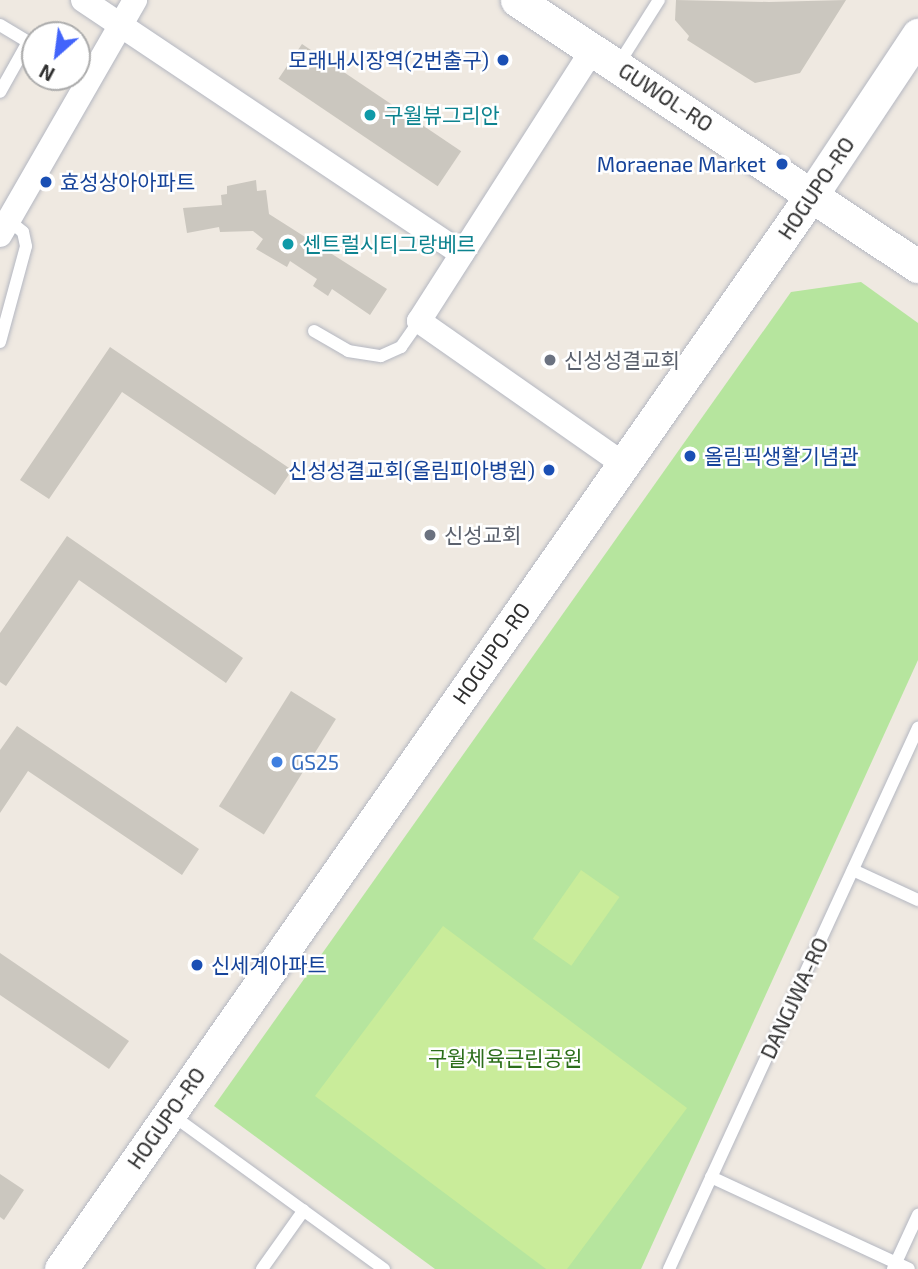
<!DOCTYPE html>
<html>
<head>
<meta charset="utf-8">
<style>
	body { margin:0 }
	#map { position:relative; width:918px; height:1269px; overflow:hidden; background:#efe9e1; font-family:"Exo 2","Noto Sans KR",sans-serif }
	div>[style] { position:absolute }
	.green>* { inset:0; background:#b6e59e }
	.pitch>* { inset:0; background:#c9ec9a; transform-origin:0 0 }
	.building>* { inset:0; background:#cbc7bf; transform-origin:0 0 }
	.roads { filter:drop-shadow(0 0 2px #b4b7c1) drop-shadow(0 0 2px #b4b7c1) }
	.lane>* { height:12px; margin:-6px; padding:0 6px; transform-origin:6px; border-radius:6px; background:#fff }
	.street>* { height:24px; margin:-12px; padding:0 12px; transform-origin:12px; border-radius:12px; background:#fff }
	.secondary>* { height:33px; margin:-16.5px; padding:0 16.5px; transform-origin:16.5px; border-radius:16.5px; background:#fff }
	.dots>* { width:19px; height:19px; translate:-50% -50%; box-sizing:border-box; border:4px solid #fff; border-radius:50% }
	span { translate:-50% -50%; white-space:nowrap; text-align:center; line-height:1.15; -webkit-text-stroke:5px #fff; paint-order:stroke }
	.transit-label { font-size:21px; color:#164399 }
	.right { translate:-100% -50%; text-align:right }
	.left { translate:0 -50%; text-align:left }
	.street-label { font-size:21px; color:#2e2e2e }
	.culture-label { font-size:21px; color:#0d838f }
	.worship-label { font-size:21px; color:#5b616d }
	.shop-label { font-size:21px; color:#366cbe }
	.park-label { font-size:21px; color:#2c6e1b }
	.north { position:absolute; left:21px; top:21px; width:70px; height:70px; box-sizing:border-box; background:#fff; border:2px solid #ababab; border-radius:50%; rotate:208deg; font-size:19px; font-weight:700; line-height:28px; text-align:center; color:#2e2e2e }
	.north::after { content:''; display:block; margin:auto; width:24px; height:32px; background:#4264fb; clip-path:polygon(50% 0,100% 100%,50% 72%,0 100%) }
</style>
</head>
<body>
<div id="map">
	<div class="green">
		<i style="clip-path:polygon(861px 282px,918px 323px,918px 660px,641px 1269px,435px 1269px,214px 1106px,791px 292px)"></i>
	</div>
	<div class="pitch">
		<i style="left:581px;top:870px;width:47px;height:84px;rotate:35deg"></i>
		<i style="clip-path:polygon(443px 926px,687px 1108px,567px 1269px,546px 1269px,315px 1096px)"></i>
	</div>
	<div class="building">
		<i style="clip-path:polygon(676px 0,769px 2px,846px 0,800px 73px,755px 83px,687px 40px,689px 36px,675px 20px)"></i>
		<i style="left:302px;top:44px;width:192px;height:42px;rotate:34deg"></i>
		<i style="clip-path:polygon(256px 180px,257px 191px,266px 190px,269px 214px,387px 289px,370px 315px,332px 289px,328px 296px,313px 286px,317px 279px,290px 261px,287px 267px,256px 249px,263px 239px,253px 231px,220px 232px,219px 227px,187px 233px,183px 208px,222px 205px,221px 195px,227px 194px,227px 186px)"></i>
		<i style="clip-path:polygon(110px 347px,292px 470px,275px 495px,122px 392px,49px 499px,20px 480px)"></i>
		<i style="clip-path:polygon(67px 536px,243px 658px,226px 683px,79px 580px,6px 686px,0 682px,0 633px)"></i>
		<i style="left:291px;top:691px;width:53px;height:136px;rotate:32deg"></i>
		<i style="clip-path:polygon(17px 726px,199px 849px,182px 875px,28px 771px,0 813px,0 750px)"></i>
		<i style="clip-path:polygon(0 953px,129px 1041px,109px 1069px,0 995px)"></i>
		<i style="clip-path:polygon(0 1174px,24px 1190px,4px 1220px,0 1217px)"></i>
	</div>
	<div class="roads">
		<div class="lane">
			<i style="left:0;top:25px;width:33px;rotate:31deg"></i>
			<i style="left:28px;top:42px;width:57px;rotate:119.2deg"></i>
			<i style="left:618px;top:65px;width:77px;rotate:-57.8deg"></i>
			<i style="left:314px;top:331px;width:39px;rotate:30deg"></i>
			<i style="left:348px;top:351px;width:33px;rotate:9deg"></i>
			<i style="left:381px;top:356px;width:22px;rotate:-24deg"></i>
			<i style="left:401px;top:347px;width:32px;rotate:-55deg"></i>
			<i style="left:0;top:342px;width:99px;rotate:-74.8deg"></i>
			<i style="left:26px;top:246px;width:14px;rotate:-102deg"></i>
			<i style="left:23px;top:232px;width:22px;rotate:-141deg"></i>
			<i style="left:853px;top:870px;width:72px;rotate:24.8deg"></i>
			<i style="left:172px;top:1115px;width:262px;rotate:36deg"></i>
			<i style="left:711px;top:1177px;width:218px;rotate:24.9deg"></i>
			<i style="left:262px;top:1269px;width:72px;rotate:-54.6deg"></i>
			<i style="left:669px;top:1269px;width:596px;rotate:-65.29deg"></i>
			<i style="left:893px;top:1269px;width:60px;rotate:-65.2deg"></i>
		</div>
		<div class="street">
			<i style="left:83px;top:0;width:456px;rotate:33.8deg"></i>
			<i style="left:593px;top:49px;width:323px;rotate:122.6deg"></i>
			<i style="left:419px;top:321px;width:249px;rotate:35deg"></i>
			<i style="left:0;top:235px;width:271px;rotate:-60.1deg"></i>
		</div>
		<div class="secondary">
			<i style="left:517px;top:0;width:481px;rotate:33.6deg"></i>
			<i style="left:61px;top:1269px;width:1313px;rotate:-55.05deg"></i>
			<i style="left:813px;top:193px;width:190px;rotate:-56.4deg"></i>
		</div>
	</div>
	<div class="dots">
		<i style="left:503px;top:60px;background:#1a4fb4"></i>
		<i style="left:370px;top:115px;background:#0f9aa8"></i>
		<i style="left:782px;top:164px;background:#1a4fb4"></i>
		<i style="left:46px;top:182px;background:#1a4fb4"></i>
		<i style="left:288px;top:244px;background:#0f9aa8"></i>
		<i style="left:550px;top:360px;background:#6b7280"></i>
		<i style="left:690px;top:456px;background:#1a4fb4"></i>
		<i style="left:549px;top:470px;background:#1a4fb4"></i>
		<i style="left:430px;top:535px;background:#6b7280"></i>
		<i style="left:277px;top:762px;background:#3f7fe0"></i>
		<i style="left:197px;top:965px;background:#1a4fb4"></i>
	</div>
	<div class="transit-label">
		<span class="right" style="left:489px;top:60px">모래내시장역(2번출구)</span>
		<span class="right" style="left:766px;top:164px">Moraenae Market</span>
		<span class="left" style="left:60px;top:182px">효성상아아파트</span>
		<span class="left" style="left:704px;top:456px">올림픽생활기념관</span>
		<span class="right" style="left:535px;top:470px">신성성결교회(올림피아병원)</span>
		<span class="left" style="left:211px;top:965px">신세계아파트</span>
	</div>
	<div class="street-label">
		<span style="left:666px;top:97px;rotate:33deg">GUWOL-RO</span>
		<span style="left:816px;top:188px;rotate:-56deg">HOGUPO-RO</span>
		<span style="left:491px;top:653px;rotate:-55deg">HOGUPO-RO</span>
		<span style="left:794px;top:998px;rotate:-65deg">DANGJWA-RO</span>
		<span style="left:166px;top:1118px;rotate:-55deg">HOGUPO-RO</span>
	</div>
	<div class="culture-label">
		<span class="left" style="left:384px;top:115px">구월뷰그리안</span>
		<span class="left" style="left:302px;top:244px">센트럴시티그랑베르</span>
	</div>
	<div class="worship-label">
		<span class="left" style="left:564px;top:360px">신성성결교회</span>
		<span class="left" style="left:444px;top:535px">신성교회</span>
	</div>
	<div class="shop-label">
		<span class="left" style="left:291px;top:762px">GS25</span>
	</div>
	<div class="park-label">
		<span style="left:505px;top:1058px">구월체육근린공원</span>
	</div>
	<div class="north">N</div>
</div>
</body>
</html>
